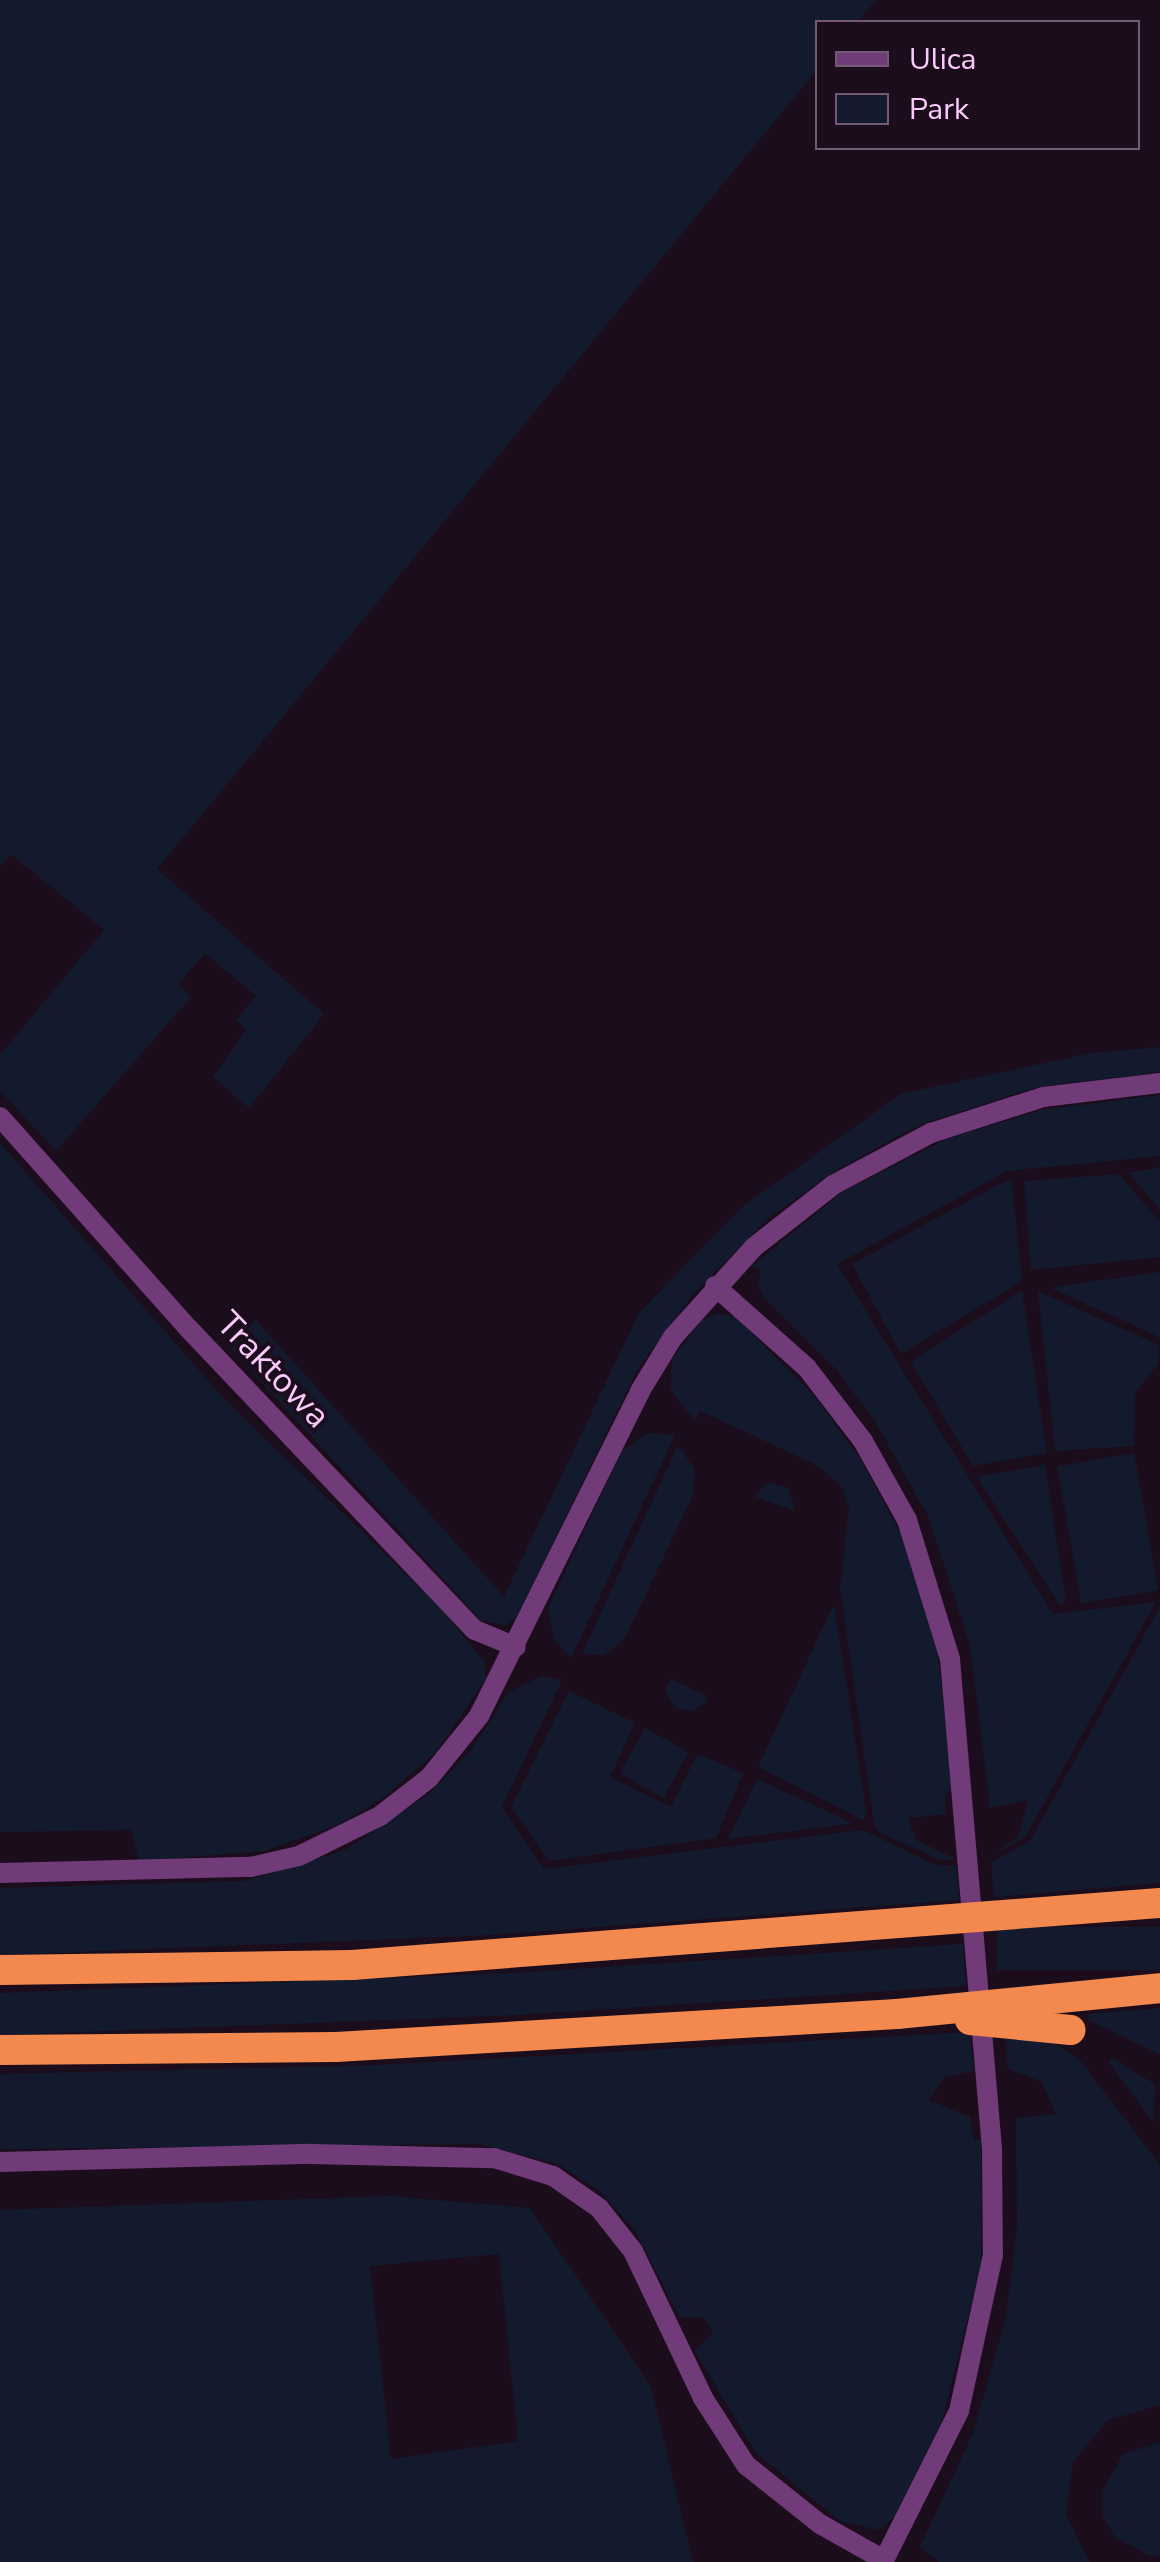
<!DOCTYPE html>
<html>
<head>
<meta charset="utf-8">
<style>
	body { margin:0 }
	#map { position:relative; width:1160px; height:2562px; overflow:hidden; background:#1c0d1c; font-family:"Nunito Sans",sans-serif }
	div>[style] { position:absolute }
	.green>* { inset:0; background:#131a2d; transform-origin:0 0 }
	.minor>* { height:20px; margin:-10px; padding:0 10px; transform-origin:10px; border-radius:10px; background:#703b78 }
	.motorway>* { height:30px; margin:-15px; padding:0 15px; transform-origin:15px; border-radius:15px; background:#f3894f }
	span { translate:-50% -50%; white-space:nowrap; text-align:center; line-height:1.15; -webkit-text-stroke:8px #1c0d1c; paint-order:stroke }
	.street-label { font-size:35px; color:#f9cbfb }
	.legend { position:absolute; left:815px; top:20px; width:325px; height:130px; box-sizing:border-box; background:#1c0d1c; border:2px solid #745975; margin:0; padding:12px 18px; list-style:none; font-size:30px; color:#f9cbfb }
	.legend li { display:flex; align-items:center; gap:20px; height:50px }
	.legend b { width:50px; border:2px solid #745975 }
</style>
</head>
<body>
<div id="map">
	<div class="green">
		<i style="clip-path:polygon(0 0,876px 0,857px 22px,818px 22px,817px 70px,157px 869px,324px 1014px,249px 1108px,213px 1077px,246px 1030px,236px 1020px,256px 996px,205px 953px,178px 984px,191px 997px,56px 1151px,0 1091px,0 1055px,104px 930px,11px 854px,0 866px)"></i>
		<i style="clip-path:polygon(1160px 1047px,1160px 1072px,1037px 1087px,921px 1124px,836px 1170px,771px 1216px,694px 1293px,637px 1370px,517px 1617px,505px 1625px,482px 1621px,231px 1349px,256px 1320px,504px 1597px,639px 1313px,742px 1207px,901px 1094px,1091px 1053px)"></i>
		<i style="clip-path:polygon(1160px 1095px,1160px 1156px,1007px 1171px,837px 1264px,1053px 1614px,1156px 1602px,1025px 1837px,991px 1857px,1019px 1835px,1028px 1800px,990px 1808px,970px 1645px,928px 1516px,875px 1421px,835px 1368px,764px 1298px,758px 1286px,761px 1270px,752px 1266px,841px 1193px,946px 1139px,1042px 1110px)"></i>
		<i style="clip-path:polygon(0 1143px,225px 1400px,435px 1602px,484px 1661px,486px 1679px,436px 1752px,380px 1800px,335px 1826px,264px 1851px,139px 1861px,131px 1830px,0 1832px)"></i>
		<i style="clip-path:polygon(1160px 1167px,1160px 1210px,1129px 1173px)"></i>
		<i style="clip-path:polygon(1119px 1174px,1160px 1222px,1160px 1257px,1031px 1270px,1024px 1181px)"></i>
		<i style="clip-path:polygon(1007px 1180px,1012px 1182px,1022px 1281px,901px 1354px,852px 1264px)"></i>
		<i style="clip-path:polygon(1160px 1272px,1160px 1337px,1053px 1289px,1053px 1287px)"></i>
		<i style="clip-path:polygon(1022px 1290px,1047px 1453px,973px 1466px,911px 1362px)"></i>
		<i style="clip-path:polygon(1038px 1291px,1159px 1345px,1158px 1364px,1135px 1393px,1134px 1446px,1055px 1451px)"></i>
		<i style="clip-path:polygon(719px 1313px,736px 1317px,816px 1398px,861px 1460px,900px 1533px,937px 1647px,953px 1791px,945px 1793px,945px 1814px,908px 1818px,916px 1840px,956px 1859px,940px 1860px,879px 1832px,874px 1823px,840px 1588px,849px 1509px,842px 1487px,817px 1465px,700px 1411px,696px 1419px,690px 1415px,671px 1391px,672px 1359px,701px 1321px)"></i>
		<i style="clip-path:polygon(648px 1433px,675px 1435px,571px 1658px,554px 1640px,548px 1608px,622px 1451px)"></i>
		<i style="clip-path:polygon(678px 1445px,695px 1470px,693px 1495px,624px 1640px,604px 1655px,582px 1654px)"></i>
		<i style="left:1134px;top:1453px;width:139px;height:78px;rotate:80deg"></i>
		<i style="clip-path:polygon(1045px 1465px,1066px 1601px,1060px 1606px,977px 1477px)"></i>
		<i style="clip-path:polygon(768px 1482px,788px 1488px,795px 1511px,754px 1496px)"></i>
		<i style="clip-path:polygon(834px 1604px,867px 1816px,863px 1820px,758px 1767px)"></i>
		<i style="clip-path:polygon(1160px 1607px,1160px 1883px,994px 1897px,991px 1862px,1030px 1841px)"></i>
		<i style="clip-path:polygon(542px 1676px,562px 1680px,502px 1807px,544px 1869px,862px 1830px,938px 1866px,956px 1865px,959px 1900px,491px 1935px,0 1955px,0 1888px,244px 1881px,345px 1850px,429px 1794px,470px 1752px,508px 1693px)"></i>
		<i style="clip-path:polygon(671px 1679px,706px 1696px,706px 1703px,691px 1711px,675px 1707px,665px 1690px)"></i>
		<i style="clip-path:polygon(569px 1691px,635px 1723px,610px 1777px,671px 1807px,697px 1754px,743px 1773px,716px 1838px,549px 1861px,511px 1807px)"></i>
		<i style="left:645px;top:1728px;width:50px;height:52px;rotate:29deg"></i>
		<i style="clip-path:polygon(757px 1779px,850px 1822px,850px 1824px,728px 1839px)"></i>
		<i style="left:1160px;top:1927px;width:43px;height:163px;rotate:90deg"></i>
		<i style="clip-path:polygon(963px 1944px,966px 1986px,516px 2015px,0 2035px,0 1993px,513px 1973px)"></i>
		<i style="clip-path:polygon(1160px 2008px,1160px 2055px,1089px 2020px,1089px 2014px)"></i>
		<i style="clip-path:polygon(970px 2032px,974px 2071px,944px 2077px,929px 2100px,970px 2117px,974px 2140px,981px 2140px,981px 2265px,942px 2421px,895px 2516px,879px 2530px,840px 2521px,756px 2453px,695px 2351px,713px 2333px,704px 2317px,680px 2318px,635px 2230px,600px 2191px,558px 2164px,479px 2144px,0 2149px,0 2074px,379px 2065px)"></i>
		<i style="clip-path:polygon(1005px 2033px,1052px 2042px,1079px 2059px,1160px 2165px,1160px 2405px,1108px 2420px,1073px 2462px,1066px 2514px,1089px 2562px,939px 2562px,920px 2547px,973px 2433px,1006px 2317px,1017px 2226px,1016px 2118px,1056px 2114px,1041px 2081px,1008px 2069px)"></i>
		<i style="clip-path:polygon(1113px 2059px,1155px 2084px,1153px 2122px,1108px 2061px)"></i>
		<i style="clip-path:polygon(evenodd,389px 2196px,530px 2208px,651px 2387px,693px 2562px,0 2562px,0 2210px,389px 2196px,499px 2254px,518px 2441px,391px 2459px,370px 2266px,499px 2254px)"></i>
		<i style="clip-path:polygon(1160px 2442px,1160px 2555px,1150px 2556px,1115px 2537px,1103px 2517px,1102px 2492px,1123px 2454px)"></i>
	</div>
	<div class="minor">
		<i style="left:0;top:1117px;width:284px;rotate:48.3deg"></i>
		<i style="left:189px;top:1329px;width:415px;rotate:46.5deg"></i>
		<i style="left:475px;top:1630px;width:44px;rotate:22.5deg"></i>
		<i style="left:715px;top:1286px;width:123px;rotate:41.7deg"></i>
		<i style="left:807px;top:1368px;width:92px;rotate:52.5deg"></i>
		<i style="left:863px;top:1441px;width:90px;rotate:60.9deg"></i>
		<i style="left:907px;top:1520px;width:145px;rotate:72.8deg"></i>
		<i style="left:950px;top:1659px;width:492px;rotate:85.1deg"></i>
		<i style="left:992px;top:2149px;width:106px;rotate:89.5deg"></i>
		<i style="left:993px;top:2255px;width:160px;rotate:102.3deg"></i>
		<i style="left:959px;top:2411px;width:169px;rotate:116.7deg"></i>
		<i style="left:0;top:1873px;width:251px;rotate:-1.4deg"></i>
		<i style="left:251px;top:1867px;width:49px;rotate:-12.9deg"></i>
		<i style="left:299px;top:1856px;width:90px;rotate:-26.3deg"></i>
		<i style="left:380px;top:1816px;width:62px;rotate:-37.8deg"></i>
		<i style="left:429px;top:1778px;width:80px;rotate:-51.1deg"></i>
		<i style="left:479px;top:1716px;width:363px;rotate:-63.6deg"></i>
		<i style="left:640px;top:1391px;width:63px;rotate:-58.6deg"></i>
		<i style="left:673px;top:1337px;width:121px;rotate:-48deg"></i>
		<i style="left:754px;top:1247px;width:100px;rotate:-38.1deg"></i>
		<i style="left:833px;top:1185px;width:111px;rotate:-28deg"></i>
		<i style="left:931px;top:1133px;width:118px;rotate:-17.8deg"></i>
		<i style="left:1043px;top:1097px;width:118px;rotate:-6.8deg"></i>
		<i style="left:0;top:2162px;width:312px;rotate:-1.5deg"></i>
		<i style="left:312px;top:2154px;width:182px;rotate:1.3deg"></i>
		<i style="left:494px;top:2158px;width:62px;rotate:17deg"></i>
		<i style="left:553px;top:2176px;width:56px;rotate:34.8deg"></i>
		<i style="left:599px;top:2208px;width:55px;rotate:51.7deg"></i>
		<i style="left:633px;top:2251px;width:163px;rotate:64.5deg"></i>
		<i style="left:703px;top:2398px;width:80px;rotate:57.3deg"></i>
		<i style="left:746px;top:2465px;width:95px;rotate:38.6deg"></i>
		<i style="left:820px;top:2524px;width:73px;rotate:29.4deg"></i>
	</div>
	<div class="motorway">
		<i style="left:0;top:1970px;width:352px;rotate:-0.8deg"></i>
		<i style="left:352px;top:1965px;width:810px;rotate:-4.39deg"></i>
		<i style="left:970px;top:2020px;width:101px;rotate:5.7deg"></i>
		<i style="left:0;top:2050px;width:336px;rotate:-0.5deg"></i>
		<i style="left:336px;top:2047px;width:562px;rotate:-3.37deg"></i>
		<i style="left:897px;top:2014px;width:264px;rotate:-5.6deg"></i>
	</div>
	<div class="street-label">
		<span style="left:273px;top:1370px;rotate:46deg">Traktowa</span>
	</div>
	<ul class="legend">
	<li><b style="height:12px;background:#703b78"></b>Ulica</li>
	<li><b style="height:28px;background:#131a2d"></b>Park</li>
	</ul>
</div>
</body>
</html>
